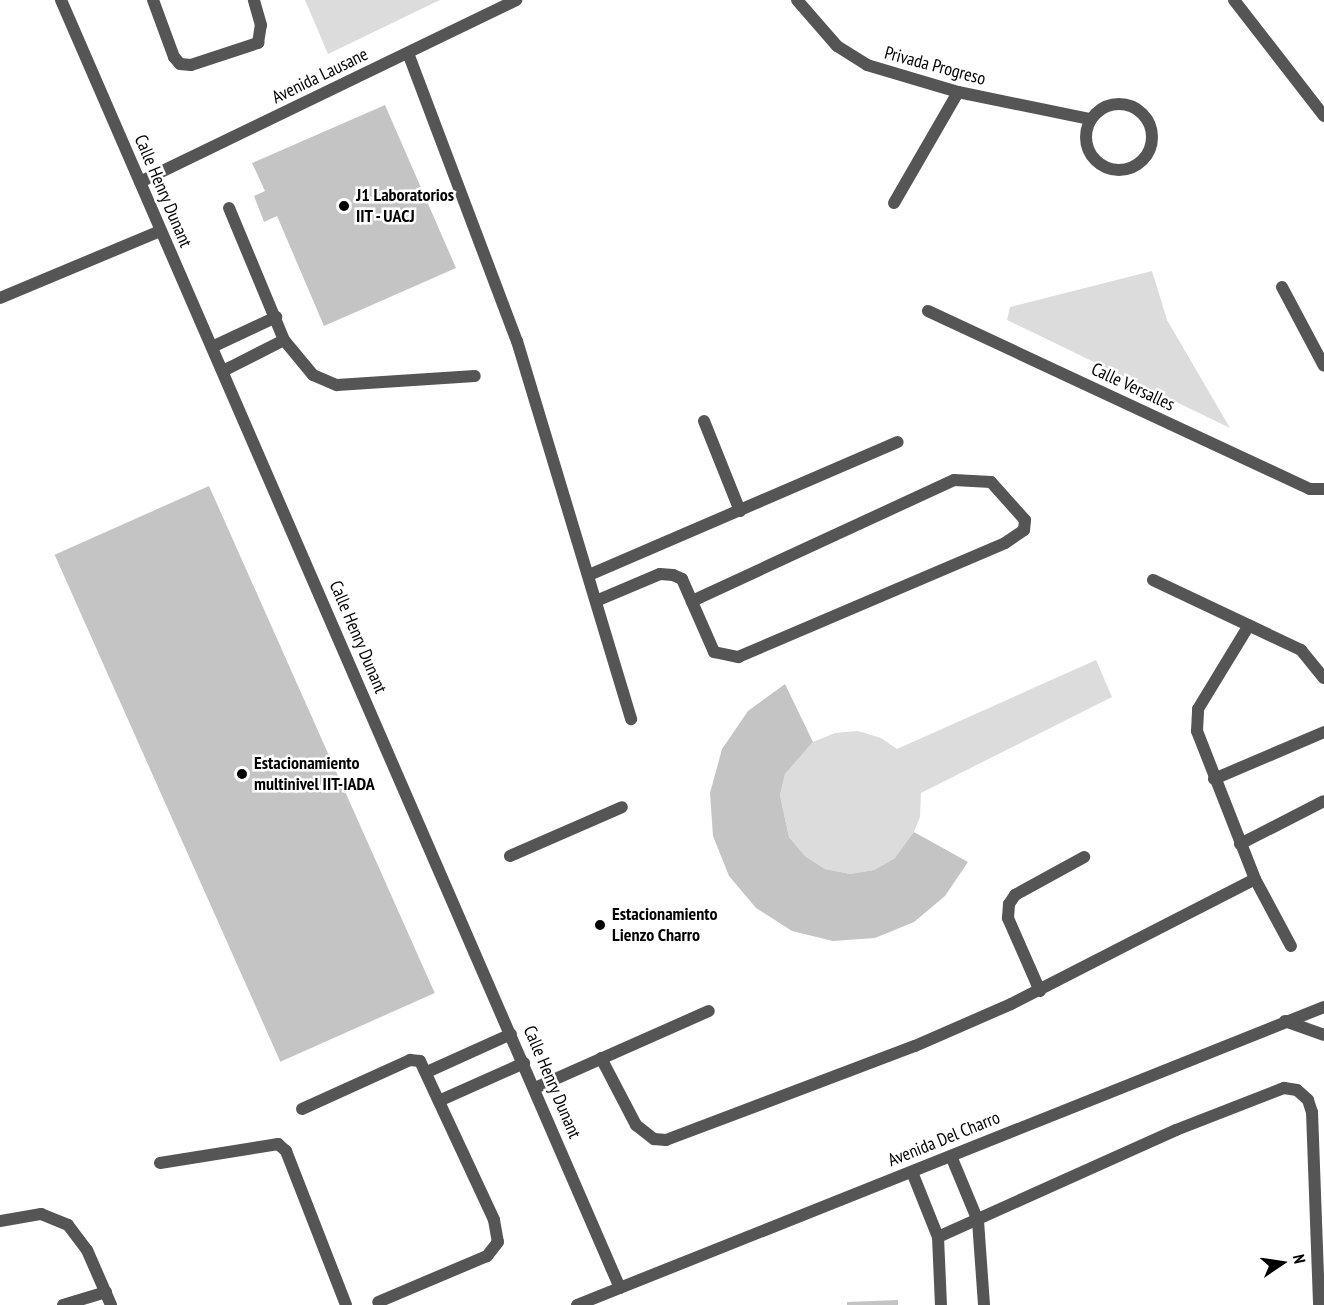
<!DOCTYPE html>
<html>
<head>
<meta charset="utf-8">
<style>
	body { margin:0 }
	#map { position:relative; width:1324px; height:1305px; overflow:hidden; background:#fff; font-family:"PT Sans Narrow",sans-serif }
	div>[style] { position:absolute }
	.green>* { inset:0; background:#dcdcdc }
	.building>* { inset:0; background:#c4c4c4; transform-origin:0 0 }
	.service>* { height:12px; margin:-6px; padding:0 6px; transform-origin:6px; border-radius:6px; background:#555 }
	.minor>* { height:12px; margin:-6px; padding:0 6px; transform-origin:6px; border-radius:6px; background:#555 }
	.minor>.ring { margin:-6px; padding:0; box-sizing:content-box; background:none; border:12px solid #555; border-radius:50% }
	.tertiary>* { height:12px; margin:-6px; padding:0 6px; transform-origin:6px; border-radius:6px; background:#555 }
	.dots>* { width:16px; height:16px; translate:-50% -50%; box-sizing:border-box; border:3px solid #fff; border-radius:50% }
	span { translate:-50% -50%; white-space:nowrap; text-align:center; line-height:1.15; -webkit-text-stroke:5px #fff; paint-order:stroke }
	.street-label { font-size:18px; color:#000 }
	.poi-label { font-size:18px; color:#000; font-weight:700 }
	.left { translate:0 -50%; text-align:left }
	.north { position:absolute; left:1252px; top:1233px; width:60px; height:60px; -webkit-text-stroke:4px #fff; paint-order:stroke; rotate:77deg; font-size:16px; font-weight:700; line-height:24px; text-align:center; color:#000 }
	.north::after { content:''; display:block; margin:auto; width:21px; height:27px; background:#000; clip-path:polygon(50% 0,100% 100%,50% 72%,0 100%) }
</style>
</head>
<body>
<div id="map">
	<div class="green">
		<i style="clip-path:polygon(305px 0,440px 0,328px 54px)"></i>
		<i style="clip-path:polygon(1152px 271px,1167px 320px,1230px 428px,1007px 320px,1010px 307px)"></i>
		<i style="clip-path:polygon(1096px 660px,1112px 697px,921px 793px,920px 817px,911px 839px,895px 858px,874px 870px,850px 874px,825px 869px,805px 856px,789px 837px,780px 795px,785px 774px,813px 742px,835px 733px,858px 731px,881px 738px,897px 749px)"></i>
	</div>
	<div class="building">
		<i style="clip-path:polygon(385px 105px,456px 268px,324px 326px,277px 216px,264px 222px,254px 196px,265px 191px,252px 163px)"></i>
		<i style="left:209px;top:486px;width:555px;height:169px;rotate:66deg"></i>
		<i style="clip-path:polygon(785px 684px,813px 742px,785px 774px,780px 795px,789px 837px,805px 856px,825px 869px,850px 874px,874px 870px,895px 858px,914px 832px,968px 862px,945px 896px,914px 922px,875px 938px,833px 941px,792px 931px,756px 908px,729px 876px,713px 836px,710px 793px,722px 749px,748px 711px)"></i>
		<i style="clip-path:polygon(898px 1300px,898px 1305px,847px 1305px,847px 1302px)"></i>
	</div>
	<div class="service">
		<i style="left:153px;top:0;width:61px;rotate:69.8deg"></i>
		<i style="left:174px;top:57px;width:9px;rotate:49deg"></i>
		<i style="left:180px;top:64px;width:11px;rotate:5deg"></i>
		<i style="left:191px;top:65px;width:71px;rotate:-18.2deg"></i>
		<i style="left:258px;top:43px;width:18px;rotate:-81deg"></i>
		<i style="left:261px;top:25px;width:26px;rotate:-106deg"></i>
		<i style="left:894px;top:203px;width:128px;rotate:-60deg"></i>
		<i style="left:284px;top:340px;width:45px;rotate:50.4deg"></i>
		<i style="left:313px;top:375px;width:26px;rotate:23deg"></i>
		<i style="left:337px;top:385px;width:138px;rotate:-3.7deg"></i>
		<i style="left:212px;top:347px;width:71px;rotate:-25.1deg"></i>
		<i style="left:223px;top:371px;width:68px;rotate:-26.9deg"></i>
		<i style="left:284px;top:340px;width:143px;rotate:-112.6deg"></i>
		<i style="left:1153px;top:580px;width:164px;rotate:25.3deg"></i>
		<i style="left:1301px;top:650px;width:36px;rotate:51deg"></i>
		<i style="left:596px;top:601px;width:69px;rotate:-22.9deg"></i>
		<i style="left:660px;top:574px;width:13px;rotate:4deg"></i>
		<i style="left:673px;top:575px;width:10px;rotate:24deg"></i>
		<i style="left:682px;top:579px;width:80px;rotate:66.3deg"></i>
		<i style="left:714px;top:652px;width:25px;rotate:12deg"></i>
		<i style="left:738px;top:657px;width:290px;rotate:-23.1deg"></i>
		<i style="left:1005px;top:543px;width:23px;rotate:-34deg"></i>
		<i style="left:1024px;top:530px;width:10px;rotate:-84deg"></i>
		<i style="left:1025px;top:520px;width:51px;rotate:-131.8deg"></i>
		<i style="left:991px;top:482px;width:37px;rotate:-177deg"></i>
		<i style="left:954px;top:480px;width:289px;rotate:155.2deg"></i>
		<i style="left:1214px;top:779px;width:120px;rotate:-23.1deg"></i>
		<i style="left:1240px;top:844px;width:94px;rotate:-27.1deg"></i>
		<i style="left:510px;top:856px;width:122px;rotate:-23.6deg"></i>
		<i style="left:1255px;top:879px;width:76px;rotate:61.8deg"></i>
		<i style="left:1040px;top:991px;width:80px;rotate:-113.7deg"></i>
		<i style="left:1008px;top:918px;width:14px;rotate:-86deg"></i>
		<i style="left:1009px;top:904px;width:11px;rotate:-56deg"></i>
		<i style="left:1015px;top:895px;width:79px;rotate:-28.8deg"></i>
		<i style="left:601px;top:1058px;width:76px;rotate:62.4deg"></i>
		<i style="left:636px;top:1125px;width:23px;rotate:38deg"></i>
		<i style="left:654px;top:1139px;width:12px;rotate:5deg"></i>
		<i style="left:666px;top:1140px;width:266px;rotate:-20.7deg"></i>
		<i style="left:915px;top:1046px;width:105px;rotate:-23.6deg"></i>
		<i style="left:1011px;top:1004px;width:274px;rotate:-27.1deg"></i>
		<i style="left:1255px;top:879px;width:159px;rotate:-111.4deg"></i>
		<i style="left:1197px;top:731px;width:22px;rotate:-87deg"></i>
		<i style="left:1198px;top:709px;width:98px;rotate:-58.7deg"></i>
		<i style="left:427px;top:1072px;width:92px;rotate:-24.3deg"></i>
		<i style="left:535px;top:1088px;width:190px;rotate:-23.9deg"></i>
		<i style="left:441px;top:1100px;width:91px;rotate:-24deg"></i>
		<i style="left:302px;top:1109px;width:119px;rotate:-24.4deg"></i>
		<i style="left:410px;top:1060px;width:10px;rotate:6deg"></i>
		<i style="left:420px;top:1061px;width:175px;rotate:65deg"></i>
		<i style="left:494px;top:1220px;width:22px;rotate:80deg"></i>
		<i style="left:498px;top:1242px;width:18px;rotate:128deg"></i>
		<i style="left:487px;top:1256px;width:118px;rotate:157.1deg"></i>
		<i style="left:951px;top:1156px;width:70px;rotate:67.4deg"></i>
		<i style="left:978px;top:1221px;width:84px;rotate:85.9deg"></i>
		<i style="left:912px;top:1172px;width:70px;rotate:68.2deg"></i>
		<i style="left:938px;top:1237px;width:68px;rotate:87.5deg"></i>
		<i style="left:938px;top:1237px;width:261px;rotate:-24.2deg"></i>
		<i style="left:1176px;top:1130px;width:116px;rotate:-21.3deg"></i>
		<i style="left:1284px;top:1088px;width:13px;rotate:9deg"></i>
		<i style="left:1297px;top:1090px;width:15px;rotate:42deg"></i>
		<i style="left:1308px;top:1100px;width:13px;rotate:72deg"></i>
		<i style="left:1312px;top:1112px;width:193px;rotate:87.9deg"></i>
	</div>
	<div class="minor">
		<i style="left:797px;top:0;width:61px;rotate:49deg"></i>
		<i style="left:837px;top:46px;width:36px;rotate:32deg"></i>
		<i style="left:867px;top:65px;width:95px;rotate:16.5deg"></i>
		<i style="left:958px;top:92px;width:135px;rotate:11.6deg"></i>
		<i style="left:1234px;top:0;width:147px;rotate:52.2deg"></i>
		<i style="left:408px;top:53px;width:308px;rotate:69.3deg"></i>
		<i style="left:517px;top:341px;width:395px;rotate:73.2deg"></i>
		<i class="ring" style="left:1086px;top:104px;width:54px;height:54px"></i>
		<i style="left:140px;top:182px;width:418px;rotate:-25.8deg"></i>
		<i style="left:1282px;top:287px;width:89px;rotate:62deg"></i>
		<i style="left:0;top:298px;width:173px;rotate:-22.7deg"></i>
		<i style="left:928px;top:311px;width:421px;rotate:25deg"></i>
		<i style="left:1310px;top:489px;width:14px"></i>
		<i style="left:704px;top:421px;width:97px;rotate:68.2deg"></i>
		<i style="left:589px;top:575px;width:336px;rotate:-23.3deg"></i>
		<i style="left:160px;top:1163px;width:120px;rotate:-9.1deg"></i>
		<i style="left:278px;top:1144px;width:11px;rotate:41deg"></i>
		<i style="left:286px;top:1151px;width:165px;rotate:68.7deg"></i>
		<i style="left:0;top:1221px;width:42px;rotate:-9.7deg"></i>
		<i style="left:41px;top:1214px;width:29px;rotate:22deg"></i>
		<i style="left:68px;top:1225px;width:31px;rotate:53deg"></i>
		<i style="left:87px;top:1250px;width:60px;rotate:66.4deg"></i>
		<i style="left:63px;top:1305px;width:45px;rotate:-16.8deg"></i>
	</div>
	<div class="tertiary">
		<i style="left:61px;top:0;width:1404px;rotate:66.54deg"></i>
		<i style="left:1285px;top:1021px;width:41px;rotate:19.7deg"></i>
		<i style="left:577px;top:1305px;width:804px;rotate:-21.75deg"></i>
	</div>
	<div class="dots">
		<i style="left:344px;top:206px;background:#000"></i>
		<i style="left:242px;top:774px;background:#000"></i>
		<i style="left:600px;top:925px;background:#000"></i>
	</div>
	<div class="street-label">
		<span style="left:935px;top:66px;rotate:15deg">Privada Progreso</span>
		<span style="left:320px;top:76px;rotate:-26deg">Avenida Lausane</span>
		<span style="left:163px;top:191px;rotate:67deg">Calle Henry Dunant</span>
		<span style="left:1133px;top:387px;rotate:25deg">Calle Versalles</span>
		<span style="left:358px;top:637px;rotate:67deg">Calle Henry Dunant</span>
		<span style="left:552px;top:1082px;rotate:67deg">Calle Henry Dunant</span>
		<span style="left:944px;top:1139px;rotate:-22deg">Avenida Del Charro</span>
	</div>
	<div class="poi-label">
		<span class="left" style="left:356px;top:206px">J1 Laboratorios<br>IIT - UACJ</span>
		<span class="left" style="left:254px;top:774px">Estacionamiento<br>multinivel IIT-IADA</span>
		<span class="left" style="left:612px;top:925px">Estacionamiento<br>Lienzo Charro</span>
	</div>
	<div class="north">N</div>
</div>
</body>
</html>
